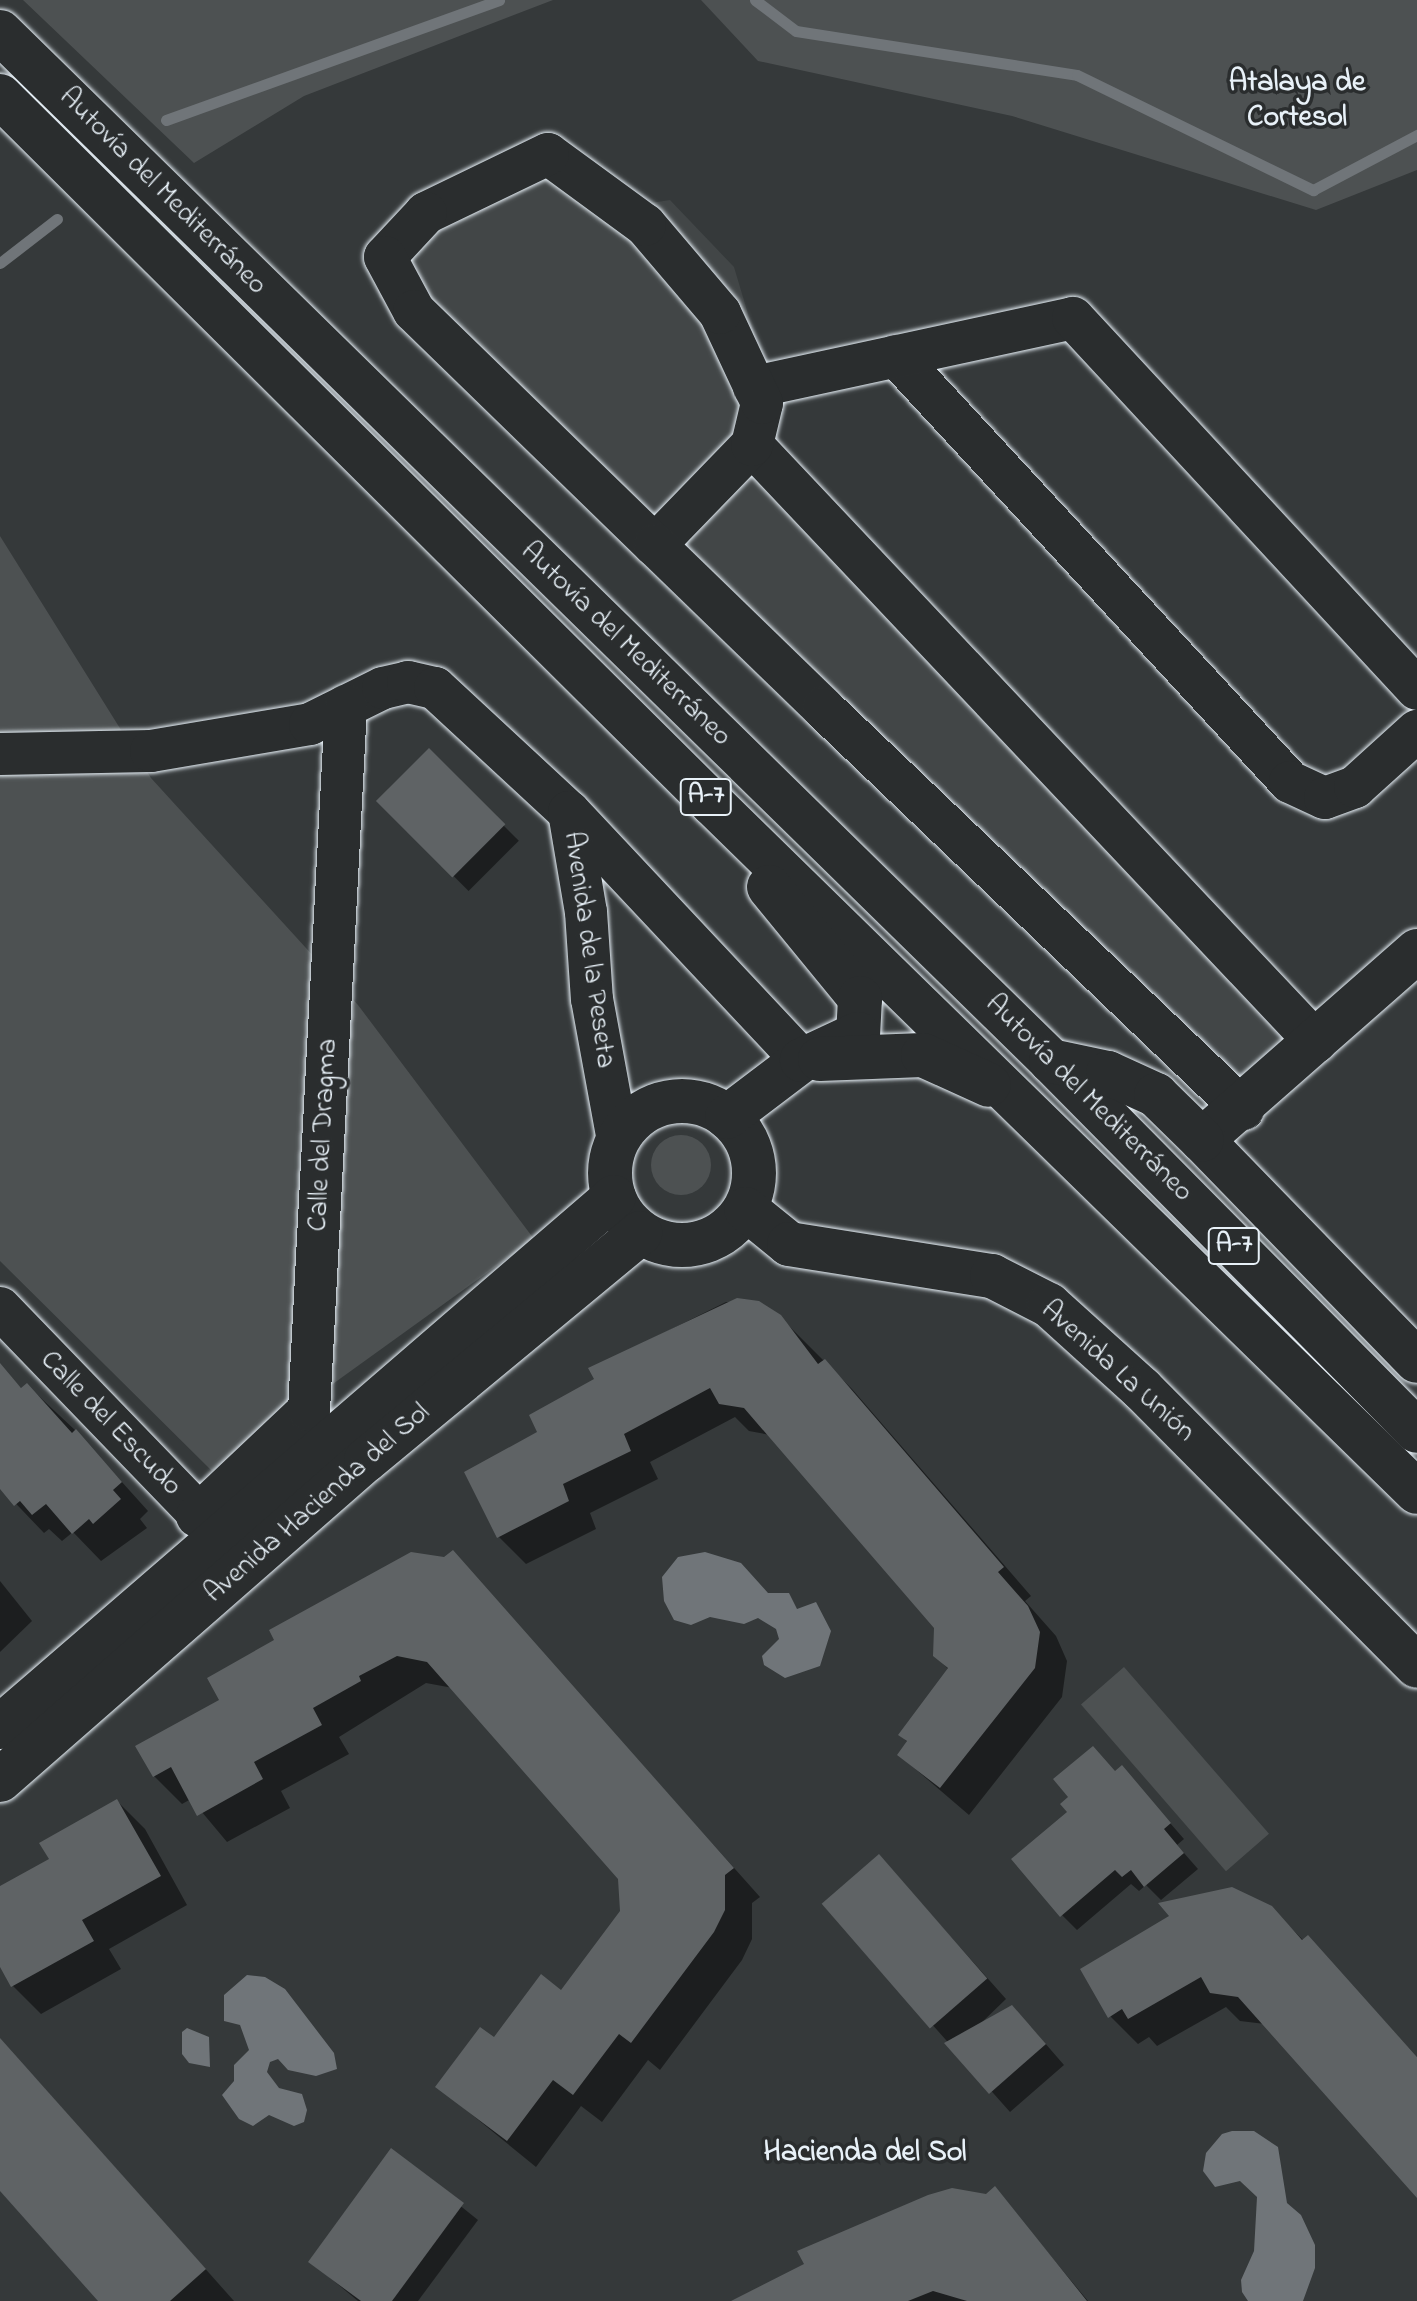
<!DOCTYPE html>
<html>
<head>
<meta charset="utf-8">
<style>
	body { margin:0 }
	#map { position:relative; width:1417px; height:2301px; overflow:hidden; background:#35393a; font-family:"Indie Flower",sans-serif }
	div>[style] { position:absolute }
	.built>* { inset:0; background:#424647 }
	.green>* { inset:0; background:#4d5152; transform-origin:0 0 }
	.round { border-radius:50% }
	.water>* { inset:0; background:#707579 }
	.shadow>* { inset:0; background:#0007; transform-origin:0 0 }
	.stream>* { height:11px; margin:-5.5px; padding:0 5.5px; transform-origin:5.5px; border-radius:5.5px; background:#707579 }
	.building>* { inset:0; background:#5f6365; transform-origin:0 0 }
	.roads { filter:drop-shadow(0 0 2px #e8f1f8) drop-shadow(0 0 2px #e8f1f8) }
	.minor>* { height:42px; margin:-21px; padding:0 21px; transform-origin:21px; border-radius:21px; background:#2a2d2e }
	.tertiary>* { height:44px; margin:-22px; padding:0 22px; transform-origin:22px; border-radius:22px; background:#2a2d2e }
	.tertiary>.ring { margin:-22px; padding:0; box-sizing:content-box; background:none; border:44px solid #2a2d2e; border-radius:50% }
	.trunk>* { height:44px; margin:-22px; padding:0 22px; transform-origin:22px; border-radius:22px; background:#2a2d2e }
	span { translate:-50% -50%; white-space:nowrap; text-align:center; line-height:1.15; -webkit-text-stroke:7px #2a2d2e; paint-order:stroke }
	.shield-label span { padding:2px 6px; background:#2a2d2e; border:2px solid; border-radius:6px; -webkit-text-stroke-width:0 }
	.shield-label { font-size:26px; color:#e8f1f8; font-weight:700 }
	.street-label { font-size:28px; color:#e8f1f8 }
	.neighbourhood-label { font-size:30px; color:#e8f1f8; font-weight:700 }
</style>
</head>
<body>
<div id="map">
	<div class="built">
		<i style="clip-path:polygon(524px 150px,638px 205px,670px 200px,734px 267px,763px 364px,783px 459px,1308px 1022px,1246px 1082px,1161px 1057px,379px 297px,370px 240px,407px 203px)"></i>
	</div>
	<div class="green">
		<i style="clip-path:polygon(23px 0,553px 0,304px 96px,194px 163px)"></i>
		<i style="clip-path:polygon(701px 0,1417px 0,1417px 170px,1316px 210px,1012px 116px,758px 61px)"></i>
		<i style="clip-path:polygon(0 536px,151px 778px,358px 1005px,534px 1239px,212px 1471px,0 1261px)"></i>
		<i class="round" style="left:651px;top:1135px;width:60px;height:60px"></i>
		<i style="left:1124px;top:1667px;width:221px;height:57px;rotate:49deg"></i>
	</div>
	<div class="water">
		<i style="clip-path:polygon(705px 1552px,741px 1563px,768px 1593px,789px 1593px,797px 1609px,816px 1602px,831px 1631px,820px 1666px,785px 1678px,764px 1665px,762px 1656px,779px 1639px,776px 1629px,758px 1618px,744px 1624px,710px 1617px,691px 1625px,674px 1620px,664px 1601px,662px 1577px,678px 1557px)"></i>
		<i style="clip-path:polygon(247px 1975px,265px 1977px,285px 1989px,334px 2053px,337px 2069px,316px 2076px,288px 2070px,278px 2059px,270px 2062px,267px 2072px,279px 2088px,302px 2094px,307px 2110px,304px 2122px,294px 2126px,269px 2115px,253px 2126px,239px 2119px,222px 2095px,234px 2081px,234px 2065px,249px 2050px,240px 2025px,224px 2021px,224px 1995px)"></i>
		<i style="clip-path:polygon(187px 2028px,209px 2037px,210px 2067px,189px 2063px,182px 2054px,182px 2032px)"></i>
		<i style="clip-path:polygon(1232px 2131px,1254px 2131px,1278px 2147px,1287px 2203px,1301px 2215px,1315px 2245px,1315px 2268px,1303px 2301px,1248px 2301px,1242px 2292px,1241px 2280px,1254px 2251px,1257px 2197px,1240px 2181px,1215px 2187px,1203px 2171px,1206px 2153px,1222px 2134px)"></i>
	</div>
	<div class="shadow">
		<i style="left:429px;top:751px;width:127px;height:71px;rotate:45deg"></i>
		<i style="clip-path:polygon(726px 1302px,759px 1303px,779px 1316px,852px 1389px,1031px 1596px,1025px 1601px,1056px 1636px,1067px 1661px,1062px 1697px,969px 1815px,899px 1755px,908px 1743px,901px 1735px,949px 1670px,936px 1656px,936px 1627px,770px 1435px,749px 1431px,735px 1417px,650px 1462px,658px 1479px,590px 1513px,596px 1529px,526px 1564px,498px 1536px,540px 1433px,596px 1380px,591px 1369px)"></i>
		<i style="clip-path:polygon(0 1368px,22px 1389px,27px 1385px,76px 1431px,148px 1511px,140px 1519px,147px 1528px,101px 1561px,73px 1532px,62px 1541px,49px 1529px,44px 1533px,0 1487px)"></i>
		<i style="clip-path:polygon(453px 1553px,760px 1897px,752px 1903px,752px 1939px,742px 1960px,660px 2070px,648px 2060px,602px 2122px,581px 2106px,536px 2167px,438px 2087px,562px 1992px,622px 1912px,620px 1878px,453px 1688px,426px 1683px,339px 1737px,349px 1754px,281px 1791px,290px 1808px,227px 1842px,191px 1799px,182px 1804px,154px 1776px,222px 1701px)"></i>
		<i style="clip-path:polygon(0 1581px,32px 1621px,0 1652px)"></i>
		<i style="clip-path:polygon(1122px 1768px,1184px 1839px,1177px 1845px,1198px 1869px,1161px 1900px,1146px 1885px,1139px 1891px,1131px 1884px,1077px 1930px,1062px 1915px)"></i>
		<i style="clip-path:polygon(117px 1801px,145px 1829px,187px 1905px,109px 1949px,121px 1969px,41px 2014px,13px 1986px,0 1963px,0 1889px,52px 1860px)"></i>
		<i style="clip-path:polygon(879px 1856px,1006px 1999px,977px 2027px,1031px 2027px,1064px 2065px,1010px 2112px,825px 1904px)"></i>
		<i style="clip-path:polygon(1232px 1890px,1271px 1908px,1304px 1941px,1308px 1937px,1417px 2057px,1417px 2194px,1265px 2024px,1240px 2021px,1226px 2007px,1157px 2046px,1149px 2037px,1138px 2044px,1110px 2016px)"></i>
		<i style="clip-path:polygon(12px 2054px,39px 2082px,234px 2301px,101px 2301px,0 2188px,0 2064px)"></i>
		<i style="clip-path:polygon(392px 2151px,478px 2220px,418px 2301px,358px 2301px,311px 2262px)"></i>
		<i style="clip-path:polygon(995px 2189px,1088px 2301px,739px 2301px,987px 2196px)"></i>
	</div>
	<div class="stream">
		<i style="left:755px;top:0;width:51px;rotate:37.1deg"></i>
		<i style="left:796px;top:31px;width:284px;rotate:8.9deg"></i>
		<i style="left:1077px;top:75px;width:263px;rotate:26deg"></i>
		<i style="left:1313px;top:190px;width:118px;rotate:-27.9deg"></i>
		<i style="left:166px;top:120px;width:354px;rotate:-19.8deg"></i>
		<i style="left:0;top:263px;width:72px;rotate:-37.7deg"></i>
	</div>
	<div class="building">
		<i style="left:429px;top:748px;width:108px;height:75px;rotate:45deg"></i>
		<i style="clip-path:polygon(737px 1298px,759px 1301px,781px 1315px,818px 1364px,825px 1359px,1004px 1567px,998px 1572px,1028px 1606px,1040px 1632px,1035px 1668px,940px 1788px,897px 1755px,907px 1741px,898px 1735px,948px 1668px,933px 1656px,934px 1628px,744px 1408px,719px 1404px,710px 1388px,624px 1434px,631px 1451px,563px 1484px,569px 1501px,497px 1538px,464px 1472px,537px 1432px,529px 1415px,594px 1379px,588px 1368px)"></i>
		<i style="clip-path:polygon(0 1363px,21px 1388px,27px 1383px,72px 1433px,76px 1429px,122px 1482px,113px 1490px,121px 1499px,93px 1524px,89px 1519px,72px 1534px,46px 1504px,32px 1515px,20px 1501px,14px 1506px,0 1489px)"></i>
		<i style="clip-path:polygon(453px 1550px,734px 1868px,725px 1875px,725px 1910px,714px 1932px,631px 2043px,619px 2034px,573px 2095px,553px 2080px,507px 2141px,435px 2087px,480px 2027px,494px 2037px,541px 1974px,561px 1990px,620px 1911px,618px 1879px,427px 1662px,397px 1656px,359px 1676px,361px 1681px,313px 1708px,322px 1725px,254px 1762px,263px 1779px,197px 1816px,171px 1767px,153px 1777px,135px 1746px,219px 1700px,207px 1678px,274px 1640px,269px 1630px,411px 1552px,444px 1557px)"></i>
		<i style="clip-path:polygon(1093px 1746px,1115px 1771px,1122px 1765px,1171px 1823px,1164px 1829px,1184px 1853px,1144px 1887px,1131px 1870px,1122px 1877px,1115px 1870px,1060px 1917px,1011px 1859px,1067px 1812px,1060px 1804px,1068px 1797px,1053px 1779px)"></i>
		<i style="clip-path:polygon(117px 1799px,161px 1876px,82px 1920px,94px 1941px,11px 1987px,0 1967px,0 1886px,49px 1859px,39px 1843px)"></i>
		<i style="left:879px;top:1854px;width:165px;height:76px;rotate:49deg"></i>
		<i style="clip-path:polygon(1232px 1887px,1272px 1906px,1302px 1940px,1308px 1935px,1417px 2057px,1417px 2198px,1238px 1997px,1210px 1993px,1201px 1977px,1128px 2019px,1122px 2009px,1108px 2018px,1080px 1969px,1169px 1916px,1158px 1903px)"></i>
		<i style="clip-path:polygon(1012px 2005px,1046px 2044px,989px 2094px,944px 2043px)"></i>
		<i style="clip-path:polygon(0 2038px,206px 2269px,170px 2301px,98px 2301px,0 2191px)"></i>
		<i style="clip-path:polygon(391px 2148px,464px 2203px,392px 2301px,361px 2301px,308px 2262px)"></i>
		<i style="clip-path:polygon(995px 2186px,1087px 2301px,967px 2301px,933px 2291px,908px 2301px,731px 2301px,804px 2264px,797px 2251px,928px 2195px,952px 2188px,986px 2194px)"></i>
	</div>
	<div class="roads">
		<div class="minor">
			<i style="left:896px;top:356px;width:580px;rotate:47.23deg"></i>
			<i style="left:1290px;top:782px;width:38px;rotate:25deg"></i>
			<i style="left:1325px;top:798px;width:32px;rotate:-20deg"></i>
			<i style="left:1355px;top:787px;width:84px;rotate:-42.1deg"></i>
			<i style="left:754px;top:387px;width:326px;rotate:-12.2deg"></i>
			<i style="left:1073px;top:318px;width:506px;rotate:47.16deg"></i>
			<i style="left:752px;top:445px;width:821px;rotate:46.63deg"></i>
			<i style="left:655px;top:545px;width:139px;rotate:-45.9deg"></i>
			<i style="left:752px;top:445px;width:43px;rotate:-76.6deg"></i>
			<i style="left:762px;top:403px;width:99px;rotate:-115deg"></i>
			<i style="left:720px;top:313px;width:116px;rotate:-130.4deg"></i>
			<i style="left:645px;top:225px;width:120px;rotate:-143.8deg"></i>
			<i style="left:548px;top:154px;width:136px;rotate:154.2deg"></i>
			<i style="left:426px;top:213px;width:60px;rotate:133deg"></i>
			<i style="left:385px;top:257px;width:61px;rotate:61.8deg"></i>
			<i style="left:414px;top:311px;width:336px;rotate:44.2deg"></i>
			<i style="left:655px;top:545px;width:234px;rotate:44.1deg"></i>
			<i style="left:823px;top:708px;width:581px;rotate:43.67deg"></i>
			<i style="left:0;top:754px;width:151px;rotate:-1.1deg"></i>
			<i style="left:151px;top:751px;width:161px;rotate:-9.6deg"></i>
			<i style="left:310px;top:724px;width:81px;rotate:-26.3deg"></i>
			<i style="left:383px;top:688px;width:26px;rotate:-13deg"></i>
			<i style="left:408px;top:682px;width:28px;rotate:13deg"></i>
			<i style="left:435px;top:688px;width:183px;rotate:42.8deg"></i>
			<i style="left:569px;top:812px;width:101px;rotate:80.4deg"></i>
			<i style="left:586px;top:912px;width:87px;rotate:86.1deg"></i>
			<i style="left:592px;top:999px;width:144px;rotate:79.6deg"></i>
			<i style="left:569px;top:812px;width:340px;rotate:46.8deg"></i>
			<i style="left:0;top:1308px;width:315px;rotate:46deg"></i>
			<i style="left:197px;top:1516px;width:154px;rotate:-43.4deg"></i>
			<i style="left:309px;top:1410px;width:705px;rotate:-86.99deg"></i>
		</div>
		<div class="tertiary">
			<i style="left:1417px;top:951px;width:286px;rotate:138.7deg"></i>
			<i style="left:1202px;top:1140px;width:308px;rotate:45.8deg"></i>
			<i class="ring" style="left:610px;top:1101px;width:100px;height:100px"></i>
			<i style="left:727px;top:1117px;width:94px;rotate:-37.2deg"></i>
			<i style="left:746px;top:1209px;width:55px;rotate:39.1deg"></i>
			<i style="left:789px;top:1244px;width:206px;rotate:9deg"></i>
			<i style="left:992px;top:1276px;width:64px;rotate:27deg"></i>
			<i style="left:1049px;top:1305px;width:125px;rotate:42.1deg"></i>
			<i style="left:1142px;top:1389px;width:390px;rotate:45.2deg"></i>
			<i style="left:0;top:1727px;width:811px;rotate:-40.8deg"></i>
			<i style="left:0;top:1780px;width:486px;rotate:-41.2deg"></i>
			<i style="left:366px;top:1460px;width:356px;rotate:-39.6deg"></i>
		</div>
		<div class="trunk">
			<i style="left:0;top:32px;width:1471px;rotate:44.39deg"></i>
			<i style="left:1051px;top:1061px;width:520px;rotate:45.31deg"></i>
			<i style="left:0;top:96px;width:1005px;rotate:44.8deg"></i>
			<i style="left:713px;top:804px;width:984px;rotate:44.34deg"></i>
			<i style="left:769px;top:887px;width:144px;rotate:50.7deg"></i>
			<i style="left:860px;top:998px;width:36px;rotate:93deg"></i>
			<i style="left:858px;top:1034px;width:62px;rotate:155.1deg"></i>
			<i style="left:820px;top:1059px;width:103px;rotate:-2.2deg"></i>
			<i style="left:923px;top:1055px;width:72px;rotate:24.4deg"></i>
			<i style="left:1051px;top:1061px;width:58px;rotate:11.9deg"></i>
			<i style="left:1108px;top:1073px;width:53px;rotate:24.6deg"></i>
			<i style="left:1156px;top:1095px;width:64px;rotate:44.4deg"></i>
		</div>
	</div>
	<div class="shield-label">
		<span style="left:706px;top:797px">A-7</span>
		<span style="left:1234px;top:1246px">A-7</span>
	</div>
	<div class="street-label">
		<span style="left:162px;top:192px;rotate:45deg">Autovía del Mediterráneo</span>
		<span style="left:625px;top:645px;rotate:44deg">Autovía del Mediterráneo</span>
		<span style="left:588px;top:950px;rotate:82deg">Avenida de la Peseta</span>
		<span style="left:1088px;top:1099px;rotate:45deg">Autovía del Mediterráneo</span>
		<span style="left:324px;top:1135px;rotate:-87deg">Calle del Dragma</span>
		<span style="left:1117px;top:1372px;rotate:42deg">Avenida La Unión</span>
		<span style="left:110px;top:1424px;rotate:46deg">Calle del Escudo</span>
		<span style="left:318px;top:1504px;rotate:-41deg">Avenida Hacienda del Sol</span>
	</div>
	<div class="neighbourhood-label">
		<span style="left:1297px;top:100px">Atalaya de<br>Cortesol</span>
		<span style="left:865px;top:2153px">Hacienda del Sol</span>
	</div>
</div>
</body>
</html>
